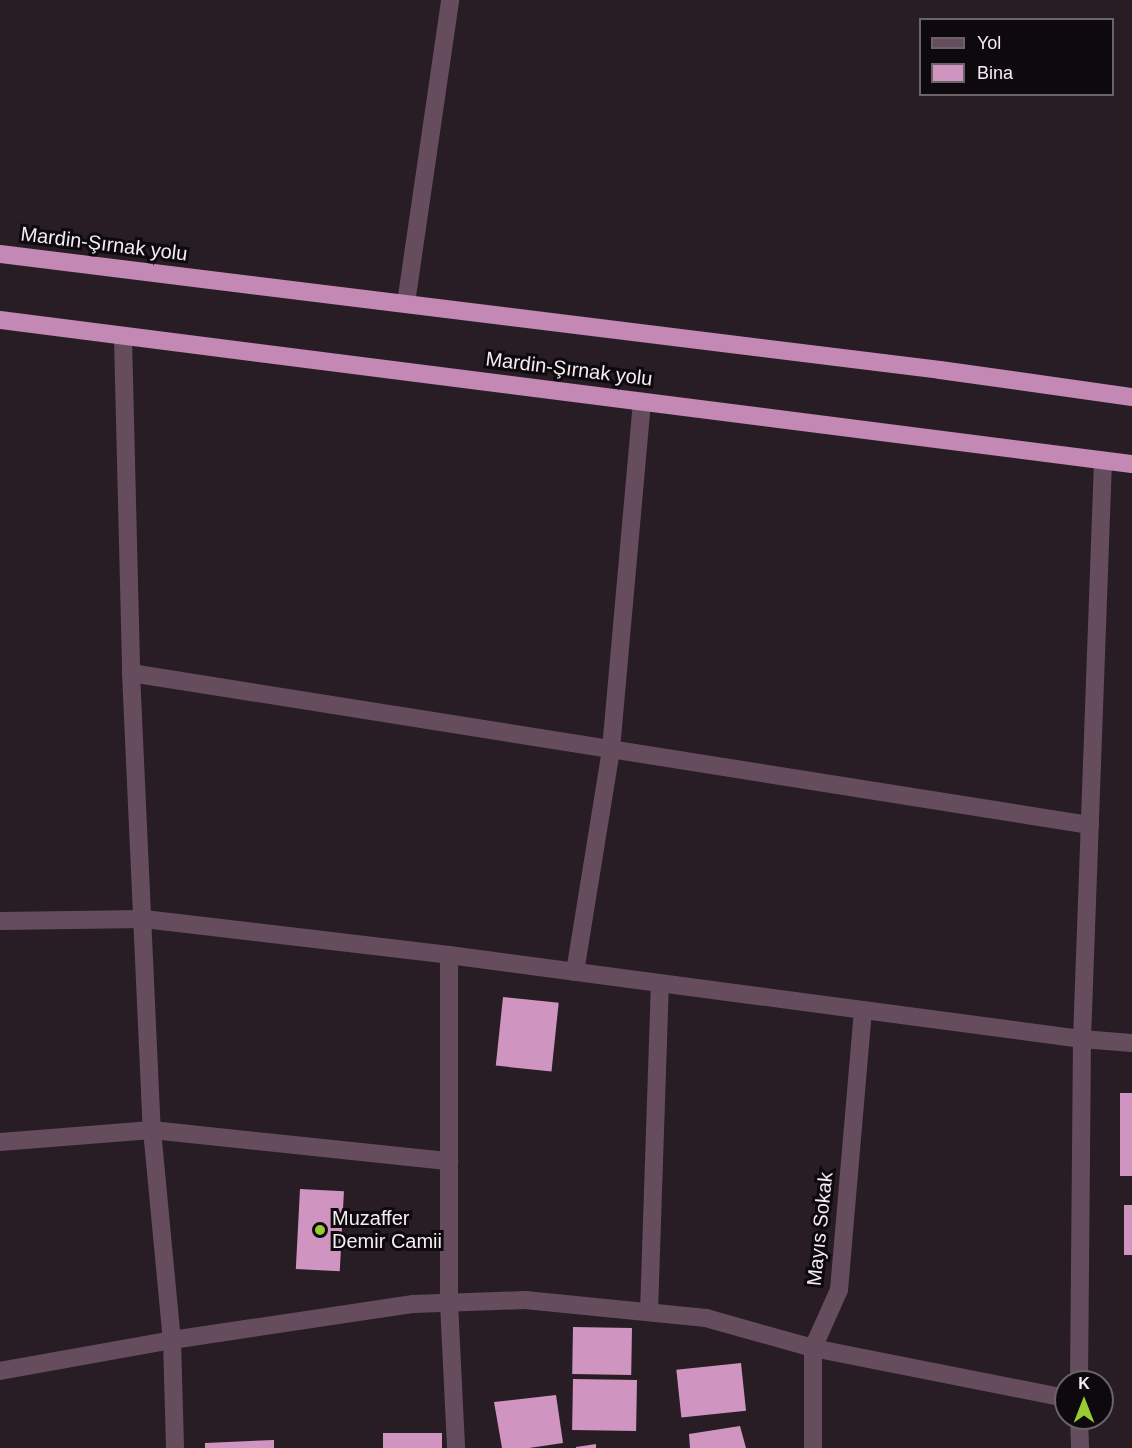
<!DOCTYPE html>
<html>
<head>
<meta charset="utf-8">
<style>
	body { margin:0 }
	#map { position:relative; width:1132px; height:1448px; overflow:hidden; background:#281d25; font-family:Arial,sans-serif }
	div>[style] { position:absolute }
	.building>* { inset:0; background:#cf95c0; transform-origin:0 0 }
	.minor>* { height:18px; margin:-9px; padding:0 9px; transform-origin:9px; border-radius:9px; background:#654d5e }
	.highway>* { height:18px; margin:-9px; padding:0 9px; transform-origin:9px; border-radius:9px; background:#c389b4 }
	.dots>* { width:16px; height:16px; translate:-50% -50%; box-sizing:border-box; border:3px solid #0e090c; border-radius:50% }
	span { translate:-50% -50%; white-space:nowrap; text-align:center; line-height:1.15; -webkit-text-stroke:6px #0e090c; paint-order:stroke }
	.street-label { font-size:20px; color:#f5edf3 }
	.poi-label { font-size:20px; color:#f5edf3 }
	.left { translate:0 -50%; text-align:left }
	.legend { position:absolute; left:919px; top:18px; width:195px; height:78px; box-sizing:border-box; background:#0e090c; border:2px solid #6a6468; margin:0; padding:8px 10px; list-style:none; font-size:18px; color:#f5edf3 }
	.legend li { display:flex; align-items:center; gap:12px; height:30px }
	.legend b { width:30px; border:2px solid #6a6468 }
	.north { position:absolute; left:1054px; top:1370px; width:60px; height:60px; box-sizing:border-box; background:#0e090c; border:2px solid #6a6468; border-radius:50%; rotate:0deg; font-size:16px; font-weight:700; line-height:24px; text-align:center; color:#f5edf3 }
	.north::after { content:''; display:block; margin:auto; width:21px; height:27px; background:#9acb34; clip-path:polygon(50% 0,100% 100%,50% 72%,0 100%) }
</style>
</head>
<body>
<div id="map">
	<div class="building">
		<i style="left:503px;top:997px;width:56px;height:69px;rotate:6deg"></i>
		<i style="left:1120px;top:1093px;width:12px;height:83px"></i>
		<i style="left:300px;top:1189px;width:44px;height:80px;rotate:3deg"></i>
		<i style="left:1124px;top:1205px;width:8px;height:50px"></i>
		<i style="left:632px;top:1328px;width:47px;height:59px;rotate:91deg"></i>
		<i style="left:741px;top:1363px;width:48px;height:65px;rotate:84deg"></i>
		<i style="left:573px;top:1379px;width:64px;height:51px;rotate:1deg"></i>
		<i style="clip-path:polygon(556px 1395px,563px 1443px,529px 1448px,502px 1448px,494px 1402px)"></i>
		<i style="clip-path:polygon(740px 1426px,746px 1448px,690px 1448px,689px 1434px)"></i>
		<i style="left:442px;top:1433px;width:15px;height:59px;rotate:90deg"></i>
		<i style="clip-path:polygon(274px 1440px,274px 1448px,205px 1448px,205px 1443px)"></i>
		<i style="clip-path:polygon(596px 1444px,596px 1448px,576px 1448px,576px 1447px)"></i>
	</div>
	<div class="minor">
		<i style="left:406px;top:303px;width:306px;rotate:-81.7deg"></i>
		<i style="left:123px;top:338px;width:335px;rotate:88.6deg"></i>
		<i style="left:131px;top:673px;width:457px;rotate:87.4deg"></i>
		<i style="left:152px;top:1130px;width:211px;rotate:84.6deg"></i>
		<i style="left:172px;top:1340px;width:108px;rotate:88.4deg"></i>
		<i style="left:131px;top:673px;width:971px;rotate:9.01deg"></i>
		<i style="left:0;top:921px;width:144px;rotate:-0.8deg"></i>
		<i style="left:144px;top:919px;width:307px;rotate:6.7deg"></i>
		<i style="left:449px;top:955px;width:639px;rotate:7.56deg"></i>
		<i style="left:1082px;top:1039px;width:50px;rotate:4.6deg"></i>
		<i style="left:449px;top:955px;width:348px;rotate:90deg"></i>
		<i style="left:449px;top:1303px;width:145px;rotate:87.2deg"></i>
		<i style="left:575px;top:972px;width:226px;rotate:-80.8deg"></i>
		<i style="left:611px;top:749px;width:349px;rotate:-84.9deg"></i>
		<i style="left:0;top:1142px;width:152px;rotate:-4.5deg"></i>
		<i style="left:152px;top:1130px;width:299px;rotate:6deg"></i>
		<i style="left:649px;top:1312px;width:329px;rotate:-88.1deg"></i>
		<i style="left:0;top:1371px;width:175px;rotate:-10.2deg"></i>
		<i style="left:172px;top:1340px;width:244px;rotate:-8.5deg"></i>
		<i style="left:413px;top:1304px;width:112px;rotate:-2deg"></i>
		<i style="left:525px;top:1300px;width:182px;rotate:5.7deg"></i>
		<i style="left:706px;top:1318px;width:111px;rotate:15.7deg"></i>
		<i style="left:813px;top:1348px;width:258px;rotate:11.2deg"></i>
		<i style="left:1079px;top:1382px;width:343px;rotate:-89.5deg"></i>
		<i style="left:1082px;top:1039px;width:579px;rotate:-87.92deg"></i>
		<i style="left:1079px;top:1418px;width:30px;rotate:88deg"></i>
		<i style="left:813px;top:1448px;width:100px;rotate:-90deg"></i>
		<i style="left:813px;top:1348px;width:64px;rotate:-65.9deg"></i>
		<i style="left:839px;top:1290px;width:281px;rotate:-85.1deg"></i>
	</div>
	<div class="highway">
		<i style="left:0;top:254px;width:947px;rotate:7.03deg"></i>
		<i style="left:940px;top:370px;width:194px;rotate:8deg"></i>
		<i style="left:0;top:320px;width:1141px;rotate:7.25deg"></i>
	</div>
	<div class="dots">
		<i style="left:320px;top:1230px;background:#9acb34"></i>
	</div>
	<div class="street-label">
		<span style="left:104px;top:244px;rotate:7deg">Mardin-Şırnak yolu</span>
		<span style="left:569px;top:369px;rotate:7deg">Mardin-Şırnak yolu</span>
		<span style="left:820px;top:1229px;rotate:-84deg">Mayıs Sokak</span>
	</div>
	<div class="poi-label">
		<span class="left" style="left:332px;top:1230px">Muzaffer<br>Demir Camii</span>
	</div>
	<ul class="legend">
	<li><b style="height:8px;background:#654d5e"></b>Yol</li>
	<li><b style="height:16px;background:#cf95c0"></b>Bina</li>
	</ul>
	<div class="north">K</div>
</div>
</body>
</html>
